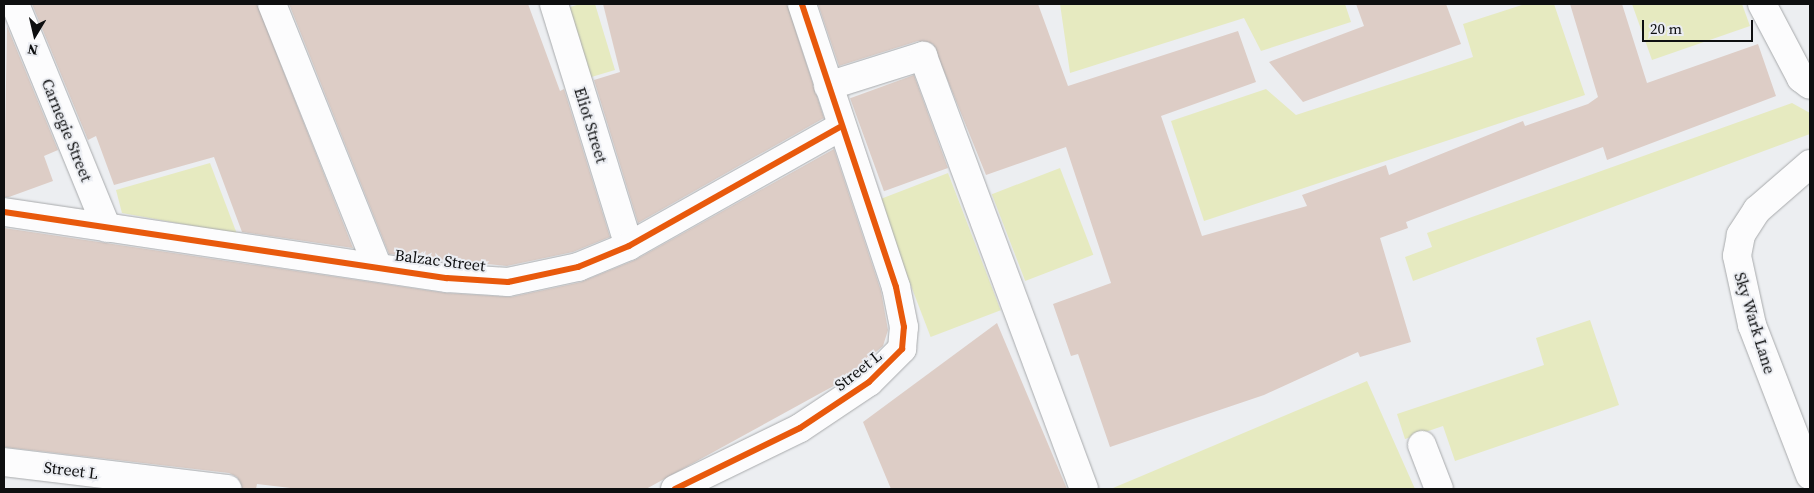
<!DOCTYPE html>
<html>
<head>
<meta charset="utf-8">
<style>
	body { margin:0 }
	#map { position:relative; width:1814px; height:493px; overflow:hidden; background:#eceef1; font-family:"Source Serif 4",serif }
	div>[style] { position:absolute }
	.green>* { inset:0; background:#e6eac0; transform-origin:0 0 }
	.building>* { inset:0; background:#ddcdc6; transform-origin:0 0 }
	.roads { filter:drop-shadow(0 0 1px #a8aaac) drop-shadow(0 0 1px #a8aaac) }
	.minor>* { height:28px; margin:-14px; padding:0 14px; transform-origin:14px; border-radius:14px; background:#fcfcfd }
	.cycleway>* { height:6px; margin:-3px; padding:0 3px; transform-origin:3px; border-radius:3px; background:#e8590c }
	span { translate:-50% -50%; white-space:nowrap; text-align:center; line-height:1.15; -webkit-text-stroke:4px #ebedf2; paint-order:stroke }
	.street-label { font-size:16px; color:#0e0f10 }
	.frame { position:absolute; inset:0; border:5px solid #0e0f10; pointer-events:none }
	.north { position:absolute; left:10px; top:10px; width:50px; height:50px; -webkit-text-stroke:4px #ebedf2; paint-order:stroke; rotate:189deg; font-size:14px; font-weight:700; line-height:20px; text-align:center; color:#0e0f10 }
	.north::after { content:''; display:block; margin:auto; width:18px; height:22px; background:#0e0f10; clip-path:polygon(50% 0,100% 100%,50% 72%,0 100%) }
	.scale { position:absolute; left:1642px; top:20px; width:111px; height:22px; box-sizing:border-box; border:2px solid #0e0f10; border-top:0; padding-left:6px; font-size:15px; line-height:18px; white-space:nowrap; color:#0e0f10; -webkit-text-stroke:4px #ebedf2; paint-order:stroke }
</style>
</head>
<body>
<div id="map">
	<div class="green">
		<i style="clip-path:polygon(580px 4px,595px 4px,615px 70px,588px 78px,567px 8px)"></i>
		<i style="clip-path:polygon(1060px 4px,1345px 4px,1351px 22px,1261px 51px,1244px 18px,1070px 73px)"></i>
		<i style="clip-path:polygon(1525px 4px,1554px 4px,1585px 95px,1204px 221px,1171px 121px,1266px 89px,1296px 115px,1473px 57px,1463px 24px)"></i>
		<i style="clip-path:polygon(1632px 4px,1742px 4px,1750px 26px,1652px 60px)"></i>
		<i style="clip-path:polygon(1792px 103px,1810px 113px,1810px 134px,1413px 281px,1405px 257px,1432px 247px,1427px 233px)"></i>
		<i style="clip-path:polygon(210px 163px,237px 234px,122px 213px,116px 190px)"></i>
		<i style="left:1060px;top:168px;width:93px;height:73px;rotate:69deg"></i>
		<i style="left:948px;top:173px;width:147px;height:75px;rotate:69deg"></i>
		<i style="clip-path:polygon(1590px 320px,1619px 405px,1455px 461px,1443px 426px,1405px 439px,1397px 414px,1544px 365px,1536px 338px)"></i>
		<i style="clip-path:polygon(1367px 381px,1415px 489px,1113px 489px,1113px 488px)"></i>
	</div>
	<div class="building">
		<i style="clip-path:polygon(32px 4px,257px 4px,353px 248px,242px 232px,214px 157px,114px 185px,96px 136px,88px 140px)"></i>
		<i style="clip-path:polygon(289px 4px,528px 4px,560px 91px,564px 89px,610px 237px,573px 252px,507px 266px,389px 254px)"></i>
		<i style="clip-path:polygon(603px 4px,787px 4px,824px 118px,638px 223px,594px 80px,620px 72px)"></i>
		<i style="clip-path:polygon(818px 4px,1038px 4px,1068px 86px,1238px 31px,1256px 82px,1161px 116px,1202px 236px,1307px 206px,1302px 195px,1386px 165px,1389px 175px,1523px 121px,1525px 126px,1588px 104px,1598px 97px,1570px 4px,1622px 4px,1647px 83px,1758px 44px,1776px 96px,1607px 160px,1603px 147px,1406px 222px,1408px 228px,1380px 238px,1411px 342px,1360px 357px,1358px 352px,1264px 395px,1110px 447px,1078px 354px,1071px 356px,1053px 304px,1111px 283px,1066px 147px,986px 175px,933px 44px,918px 41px,839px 66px)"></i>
		<i style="clip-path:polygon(1356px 4px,1446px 4px,1461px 44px,1303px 102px,1269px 62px,1364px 26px)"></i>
		<i style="clip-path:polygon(7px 26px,58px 150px,44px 156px,53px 181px,9px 197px,4px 197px)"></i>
		<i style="left:914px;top:75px;width:99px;height:68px;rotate:70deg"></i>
		<i style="clip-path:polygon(834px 149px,881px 291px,888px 330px,883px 346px,839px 383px,646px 489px,299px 489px,257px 484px,256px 489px,242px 489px,237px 477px,229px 473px,4px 447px,4px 228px,445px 293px,511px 297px,581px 282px,635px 260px)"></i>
		<i style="clip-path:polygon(997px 323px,1067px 489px,891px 489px,863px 422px)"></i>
	</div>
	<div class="roads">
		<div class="minor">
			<i style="left:15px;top:4px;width:242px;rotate:67.7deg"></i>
			<i style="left:272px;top:4px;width:281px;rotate:68.1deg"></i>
			<i style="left:554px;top:4px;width:253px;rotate:72.8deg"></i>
			<i style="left:1762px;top:4px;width:84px;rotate:62.2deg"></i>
			<i style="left:1801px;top:78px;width:11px;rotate:38deg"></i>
			<i style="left:828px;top:86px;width:100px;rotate:-17.5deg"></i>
			<i style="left:923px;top:56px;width:462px;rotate:69.6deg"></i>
			<i style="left:1810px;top:164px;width:70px;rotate:139deg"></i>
			<i style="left:1757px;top:210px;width:30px;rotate:123deg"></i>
			<i style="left:1741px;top:235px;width:21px;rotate:101deg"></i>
			<i style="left:1737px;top:256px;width:71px;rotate:77.7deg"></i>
			<i style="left:1752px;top:325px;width:161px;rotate:68.9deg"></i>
			<i style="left:4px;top:212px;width:448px;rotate:8.5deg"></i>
			<i style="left:447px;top:278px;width:61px;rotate:3.8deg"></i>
			<i style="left:508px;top:282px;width:72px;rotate:-12.1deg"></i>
			<i style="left:578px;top:267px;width:55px;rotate:-22.4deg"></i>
			<i style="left:629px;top:246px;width:242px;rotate:-29.4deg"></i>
			<i style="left:1422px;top:445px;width:47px;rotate:68.9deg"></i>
			<i style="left:4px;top:462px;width:225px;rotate:6.9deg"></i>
			<i style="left:675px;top:489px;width:139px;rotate:-26deg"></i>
			<i style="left:800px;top:428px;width:83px;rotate:-33.7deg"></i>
			<i style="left:869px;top:382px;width:47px;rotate:-45deg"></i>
			<i style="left:902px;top:349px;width:22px;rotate:-85deg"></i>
			<i style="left:904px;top:327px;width:41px;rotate:-101.3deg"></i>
			<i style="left:896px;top:287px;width:298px;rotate:-108.4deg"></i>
		</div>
	</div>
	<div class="cycleway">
		<i style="left:4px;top:212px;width:448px;rotate:8.5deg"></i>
		<i style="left:447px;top:278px;width:61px;rotate:3.8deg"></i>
		<i style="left:508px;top:282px;width:72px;rotate:-12.1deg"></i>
		<i style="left:578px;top:267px;width:55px;rotate:-22.4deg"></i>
		<i style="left:629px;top:246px;width:242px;rotate:-29.4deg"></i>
		<i style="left:675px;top:489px;width:139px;rotate:-26deg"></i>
		<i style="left:800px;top:428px;width:83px;rotate:-33.7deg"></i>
		<i style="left:869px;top:382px;width:47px;rotate:-45deg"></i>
		<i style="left:902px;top:349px;width:22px;rotate:-85deg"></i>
		<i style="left:904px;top:327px;width:41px;rotate:-101.3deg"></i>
		<i style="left:896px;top:287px;width:298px;rotate:-108.4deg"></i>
	</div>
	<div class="street-label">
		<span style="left:591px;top:125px;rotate:73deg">Eliot Street</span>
		<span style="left:67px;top:130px;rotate:68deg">Carnegie Street</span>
		<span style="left:440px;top:260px;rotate:7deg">Balzac Street</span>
		<span style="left:1755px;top:323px;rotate:73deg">Sky Wark Lane</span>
		<span style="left:858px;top:370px;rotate:-38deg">Street L</span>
		<span style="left:71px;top:470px;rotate:7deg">Street L</span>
	</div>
	<div class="frame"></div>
	<div class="north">N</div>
	<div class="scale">20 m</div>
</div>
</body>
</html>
